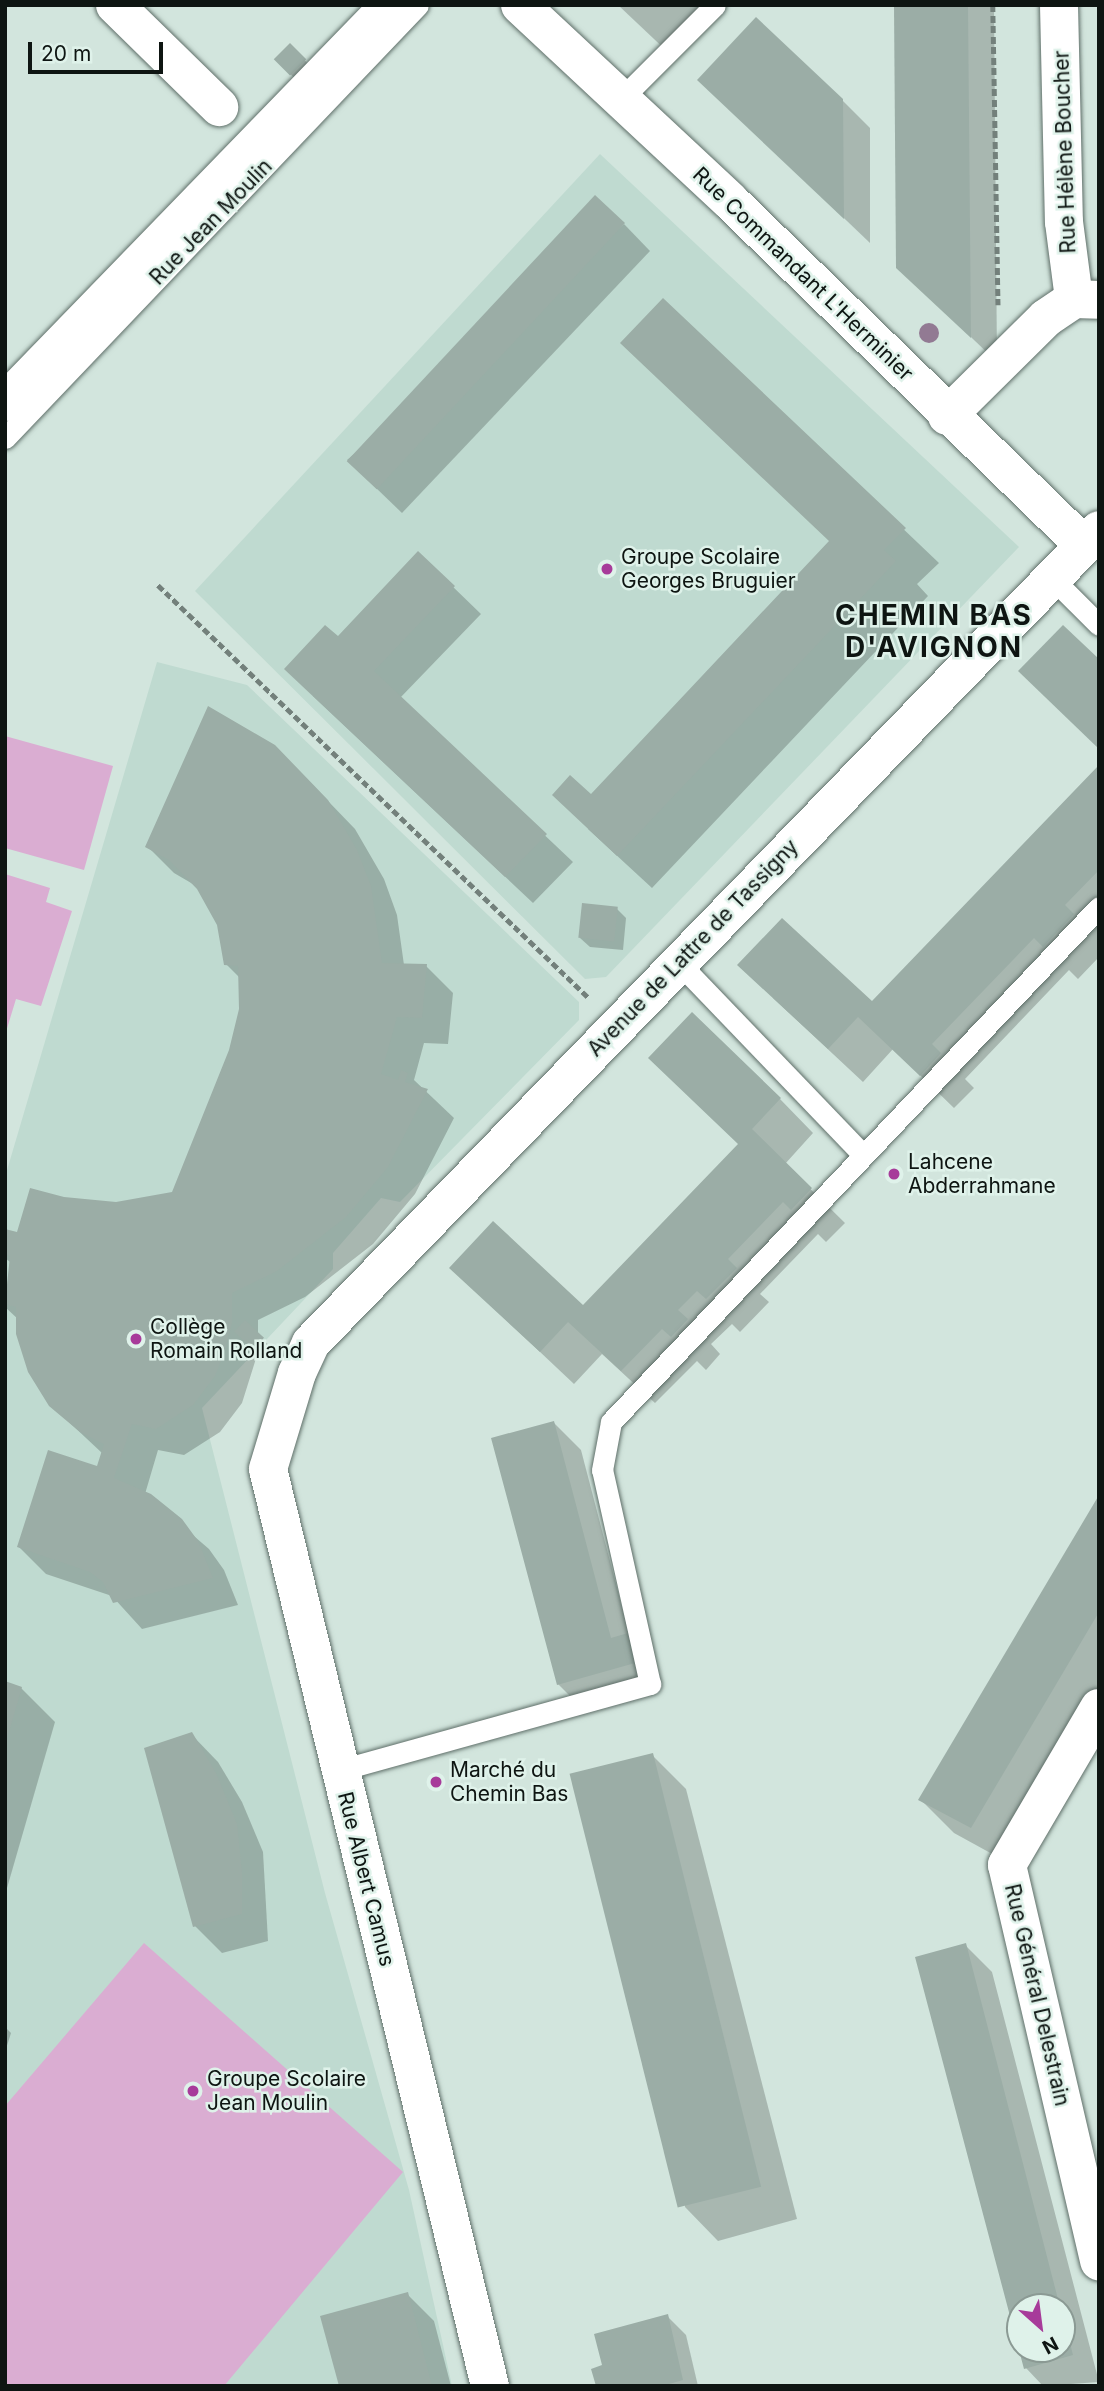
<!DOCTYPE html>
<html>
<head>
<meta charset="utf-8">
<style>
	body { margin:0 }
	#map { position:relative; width:1104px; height:2391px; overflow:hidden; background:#d2e5dd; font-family:Inter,sans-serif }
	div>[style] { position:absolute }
	.built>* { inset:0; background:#bfdad0 }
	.green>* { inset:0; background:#daadd2 }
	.shadow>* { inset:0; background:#0003; transform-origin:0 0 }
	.building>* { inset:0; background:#9bada6; transform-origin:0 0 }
	.path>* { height:4.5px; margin-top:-2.25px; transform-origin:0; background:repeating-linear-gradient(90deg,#73807b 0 7px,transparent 0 10.5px) }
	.roads { filter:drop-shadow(0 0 2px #5f6f69) drop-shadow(0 0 2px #5f6f69) }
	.service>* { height:21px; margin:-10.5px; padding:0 10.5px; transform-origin:10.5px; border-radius:10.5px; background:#fff }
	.minor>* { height:38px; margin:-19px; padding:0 19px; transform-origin:19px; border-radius:19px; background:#fff }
	.trees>* { width:20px; height:20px; margin:-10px; border-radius:50%; background:#927a93 }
	.dots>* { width:19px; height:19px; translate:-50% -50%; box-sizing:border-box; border:4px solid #dff2ea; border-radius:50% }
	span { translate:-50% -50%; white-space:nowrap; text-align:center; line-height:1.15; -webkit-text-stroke:5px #dff2ea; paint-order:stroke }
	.street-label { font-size:21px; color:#0e1512 }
	.poi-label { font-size:21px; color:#0e1512 }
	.left { translate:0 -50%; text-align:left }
	.district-label { font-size:28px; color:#0e1512; font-weight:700; letter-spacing:2px }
	.frame { position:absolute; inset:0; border:7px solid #0e1512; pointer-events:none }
	.north { position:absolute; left:1006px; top:2293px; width:70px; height:70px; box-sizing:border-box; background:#dff2ea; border:2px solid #8b9a94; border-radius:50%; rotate:152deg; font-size:19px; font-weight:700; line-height:28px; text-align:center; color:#0e1512 }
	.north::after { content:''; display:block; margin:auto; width:24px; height:32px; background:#a73b9a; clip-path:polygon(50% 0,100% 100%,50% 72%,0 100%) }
	.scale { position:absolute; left:28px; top:42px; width:135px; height:32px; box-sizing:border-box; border:4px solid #0e1512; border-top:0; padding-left:9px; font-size:21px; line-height:24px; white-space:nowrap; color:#0e1512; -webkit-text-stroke:5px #dff2ea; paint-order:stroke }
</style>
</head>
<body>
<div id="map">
	<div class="built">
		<i style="clip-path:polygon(600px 154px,1019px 547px,606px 977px,585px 979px,195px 591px)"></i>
		<i style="clip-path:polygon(157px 662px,247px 685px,579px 1002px,579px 1020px,400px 1202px,381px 1198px,333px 1253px,333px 1269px,202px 1408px,325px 1893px,409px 2190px,452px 2386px,5px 2386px,5px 1177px)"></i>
	</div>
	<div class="green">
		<i style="clip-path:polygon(5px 736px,113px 766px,84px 870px,5px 848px)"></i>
		<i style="clip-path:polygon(5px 874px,50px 888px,46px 902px,72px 911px,41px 1006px,16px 999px,5px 1035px)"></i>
		<i style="clip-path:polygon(144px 1943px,403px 2172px,224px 2386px,5px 2386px,5px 2106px)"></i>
	</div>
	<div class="shadow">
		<i style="clip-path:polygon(618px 5px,721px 5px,672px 56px)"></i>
		<i style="clip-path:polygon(896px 5px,994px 5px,997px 362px,926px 294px)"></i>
		<i style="left:290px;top:46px;width:33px;height:20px;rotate:44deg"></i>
		<i style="clip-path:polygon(842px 100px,870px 128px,870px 243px,759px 137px)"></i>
		<i style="clip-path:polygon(624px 224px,650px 251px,402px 513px,347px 460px)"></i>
		<i style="clip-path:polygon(663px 300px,939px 563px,917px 584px,928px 596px,652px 888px,588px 829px,591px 796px,830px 541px)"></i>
		<i style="clip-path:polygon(418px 553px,481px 614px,400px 698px,573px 862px,533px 903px,313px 696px)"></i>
		<i style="clip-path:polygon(1099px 767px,1099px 957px,1078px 979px,1069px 970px,965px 1079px,974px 1088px,954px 1108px,893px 1049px,863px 1082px,773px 998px,872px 1004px)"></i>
		<i style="clip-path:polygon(302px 774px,355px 829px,384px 879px,397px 915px,404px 965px,426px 966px,453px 993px,448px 1044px,424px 1043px,414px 1080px,454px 1118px,415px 1194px,373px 1244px,305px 1297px,258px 1320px,258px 1335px,272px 1348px,263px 1357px,258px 1352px,242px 1403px,220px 1432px,184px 1455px,158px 1450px,145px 1494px,209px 1549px,224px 1570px,238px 1605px,142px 1629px,112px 1596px,46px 1574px,19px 1547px,98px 1468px,102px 1453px,70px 1423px,19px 1320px,5px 1307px,10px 1262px,5px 1258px,5px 1231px,18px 1235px,64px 1199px,116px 1203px,173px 1194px,230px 1050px,241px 1009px,240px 978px,226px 964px,218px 925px,198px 887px,174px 873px,147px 846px)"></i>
		<i style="clip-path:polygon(617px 909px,626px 918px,623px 950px,590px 947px,580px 938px)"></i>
		<i style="clip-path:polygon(684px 1091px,780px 1099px,813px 1133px,785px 1164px,845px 1223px,826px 1242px,818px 1234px,760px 1294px,769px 1302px,740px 1332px,732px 1324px,711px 1344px,720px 1354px,706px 1370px,697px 1361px,655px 1403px,602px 1354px,574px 1384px,451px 1268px,583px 1308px,740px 1145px)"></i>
		<i style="clip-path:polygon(554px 1423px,581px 1450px,645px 1695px,585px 1711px,558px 1684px)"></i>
		<i style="clip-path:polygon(1099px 1498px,1099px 1702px,1005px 1861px,954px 1833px,920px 1799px)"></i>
		<i style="clip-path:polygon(5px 1683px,21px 1688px,55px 1722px,5px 1895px)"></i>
		<i style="clip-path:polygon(191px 1734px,218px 1762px,242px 1802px,263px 1852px,268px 1941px,222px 1953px,195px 1926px)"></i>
		<i style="clip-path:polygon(652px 1755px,686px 1789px,797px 2219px,718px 2241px,685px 2207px)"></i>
		<i style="clip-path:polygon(965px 1945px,992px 1972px,1099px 2382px,1043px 2386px,1026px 2368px,1021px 2349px,1062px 2349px,1062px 2307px,1020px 2307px,1020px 2347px)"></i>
		<i style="clip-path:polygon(5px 2027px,11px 2033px,5px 2052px)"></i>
		<i style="clip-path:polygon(407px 2294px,434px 2321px,451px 2386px,341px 2386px)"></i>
		<i style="clip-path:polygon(667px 2316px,686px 2335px,698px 2386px,598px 2386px,604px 2366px)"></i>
	</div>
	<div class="building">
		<i style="clip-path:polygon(894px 5px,968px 5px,971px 338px,896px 268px)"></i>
		<i style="clip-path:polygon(756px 17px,843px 99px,844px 219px,697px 80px)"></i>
		<i style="left:290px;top:43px;width:23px;height:23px;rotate:45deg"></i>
		<i style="left:595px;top:195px;width:41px;height:364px;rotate:43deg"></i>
		<i style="clip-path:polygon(663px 298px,906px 528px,884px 550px,896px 561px,617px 856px,552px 795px,570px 775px,591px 794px,829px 541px,620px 343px)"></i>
		<i style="clip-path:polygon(418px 551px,455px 586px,374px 671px,547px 834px,505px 877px,284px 669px,325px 625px,338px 636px)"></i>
		<i style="clip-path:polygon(1063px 625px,1099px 659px,1099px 749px,1018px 671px)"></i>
		<i style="clip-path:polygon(208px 706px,275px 745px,328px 800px,357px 850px,371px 886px,382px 963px,427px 964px,422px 1018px,397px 1017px,381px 1074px,398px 1080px,401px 1070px,408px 1073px,405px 1082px,428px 1089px,388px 1167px,346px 1217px,277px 1271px,232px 1293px,232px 1323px,225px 1350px,215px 1376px,193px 1405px,156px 1429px,132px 1424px,114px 1478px,151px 1494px,182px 1519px,198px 1541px,213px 1578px,113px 1603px,103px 1582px,90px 1572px,17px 1547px,48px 1450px,97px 1466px,104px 1444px,80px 1432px,49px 1406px,28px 1372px,16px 1334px,16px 1307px,5px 1304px,10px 1256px,5px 1254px,5px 1229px,17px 1232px,30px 1188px,64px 1197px,116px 1202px,172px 1192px,229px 1050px,239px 1009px,238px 966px,224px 965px,217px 925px,197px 889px,169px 860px,145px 847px)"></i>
		<i style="clip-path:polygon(1099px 765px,1099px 870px,1065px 905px,1074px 914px,1043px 947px,1034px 938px,932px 1044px,941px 1053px,920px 1076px,858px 1017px,828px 1049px,737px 965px,782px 918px,872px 1001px)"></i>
		<i style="left:582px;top:903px;width:36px;height:35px;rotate:6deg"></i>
		<i style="clip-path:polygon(692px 1012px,781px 1098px,752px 1129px,812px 1188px,791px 1210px,783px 1202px,728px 1259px,737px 1268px,706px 1299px,697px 1291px,678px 1310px,688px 1319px,671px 1337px,662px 1329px,621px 1371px,568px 1322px,540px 1352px,449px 1268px,493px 1221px,583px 1305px,738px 1144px,648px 1058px)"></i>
		<i style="left:245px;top:1320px;width:26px;height:16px;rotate:43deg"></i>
		<i style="clip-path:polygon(554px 1421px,611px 1638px,628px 1633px,635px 1663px,557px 1685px,491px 1438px)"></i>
		<i style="clip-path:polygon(1099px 1495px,1099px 1612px,971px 1828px,918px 1800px)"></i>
		<i style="clip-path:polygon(5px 1681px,22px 1687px,6px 1742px,5px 1742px)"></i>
		<i style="clip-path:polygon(192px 1732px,216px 1773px,237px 1824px,242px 1872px,242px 1914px,193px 1927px,144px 1748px)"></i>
		<i style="left:653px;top:1753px;width:447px;height:86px;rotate:76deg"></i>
		<i style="clip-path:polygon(966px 1943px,1060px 2307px,1020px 2307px,1020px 2349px,1062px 2349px,1063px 2316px,1073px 2355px,1024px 2369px,915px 1957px)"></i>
		<i style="clip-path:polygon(408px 2292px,432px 2386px,339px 2386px,320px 2316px)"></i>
		<i style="clip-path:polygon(668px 2314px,683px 2380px,662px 2386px,596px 2386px,591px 2369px,602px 2365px,594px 2334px)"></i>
	</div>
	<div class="path">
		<i style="left:993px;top:5px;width:300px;rotate:89deg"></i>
		<i style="left:158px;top:585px;width:597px;rotate:43.78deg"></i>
	</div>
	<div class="roads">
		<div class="service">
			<i style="left:620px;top:100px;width:134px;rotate:-45deg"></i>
			<i style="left:5px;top:438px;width:598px;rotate:-46.35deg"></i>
			<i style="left:1052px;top:578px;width:66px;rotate:45deg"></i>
			<i style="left:679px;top:963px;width:265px;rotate:46.2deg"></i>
			<i style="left:340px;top:1770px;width:322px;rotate:-15.5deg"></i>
			<i style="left:650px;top:1684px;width:219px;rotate:-102.6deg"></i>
			<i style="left:602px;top:1470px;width:49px;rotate:-79.4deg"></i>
			<i style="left:611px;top:1422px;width:709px;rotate:-46.54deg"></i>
		</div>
		<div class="minor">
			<i style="left:115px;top:5px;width:146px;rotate:44.4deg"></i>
			<i style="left:520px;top:5px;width:287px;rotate:43deg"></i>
			<i style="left:730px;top:201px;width:494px;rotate:44.2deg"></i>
			<i style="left:1059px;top:5px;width:217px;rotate:88.7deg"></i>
			<i style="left:1064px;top:222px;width:78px;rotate:82.6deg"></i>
			<i style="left:5px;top:402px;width:553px;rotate:-45.88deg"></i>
			<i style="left:947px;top:416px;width:139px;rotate:-44.7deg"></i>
			<i style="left:1046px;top:318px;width:34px;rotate:-34deg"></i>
			<i style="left:1074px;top:299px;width:25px;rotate:2deg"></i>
			<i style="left:1099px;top:1708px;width:182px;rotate:120.4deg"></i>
			<i style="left:1007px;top:1865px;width:407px;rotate:76.9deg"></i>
			<i style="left:490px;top:2386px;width:943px;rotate:-103.61deg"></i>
			<i style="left:268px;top:1469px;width:100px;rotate:-73.2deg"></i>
			<i style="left:297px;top:1373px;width:33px;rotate:-65deg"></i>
			<i style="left:311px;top:1343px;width:1132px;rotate:-45.89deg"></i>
		</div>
	</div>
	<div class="trees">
		<i style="left:929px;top:333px"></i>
	</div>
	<div class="dots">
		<i style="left:607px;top:569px;background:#a73b9a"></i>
		<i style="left:894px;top:1174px;background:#a73b9a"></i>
		<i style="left:136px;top:1339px;background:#a73b9a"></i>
		<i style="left:436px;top:1782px;background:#a73b9a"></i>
		<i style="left:193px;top:2091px;background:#a73b9a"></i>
	</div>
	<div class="street-label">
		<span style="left:1065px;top:152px;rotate:-92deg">Rue Hélène Boucher</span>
		<span style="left:211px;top:222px;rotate:-46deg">Rue Jean Moulin</span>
		<span style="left:803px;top:274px;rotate:44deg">Rue Commandant L'Herminier</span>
		<span style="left:693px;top:948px;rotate:-46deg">Avenue de Lattre de Tassigny</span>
		<span style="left:366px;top:1879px;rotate:76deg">Rue Albert Camus</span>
		<span style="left:1037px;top:1995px;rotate:77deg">Rue Général Delestrain</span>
	</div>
	<div class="poi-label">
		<span class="left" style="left:621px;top:569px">Groupe Scolaire<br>Georges Bruguier</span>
		<span class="left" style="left:908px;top:1174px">Lahcene<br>Abderrahmane</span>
		<span class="left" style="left:150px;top:1339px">Collège<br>Romain Rolland</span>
		<span class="left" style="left:450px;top:1782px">Marché du<br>Chemin Bas</span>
		<span class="left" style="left:207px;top:2091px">Groupe Scolaire<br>Jean Moulin</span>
	</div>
	<div class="district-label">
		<span style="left:934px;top:631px">CHEMIN BAS<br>D'AVIGNON</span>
	</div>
	<div class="frame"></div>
	<div class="north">N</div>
	<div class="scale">20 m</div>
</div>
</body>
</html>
